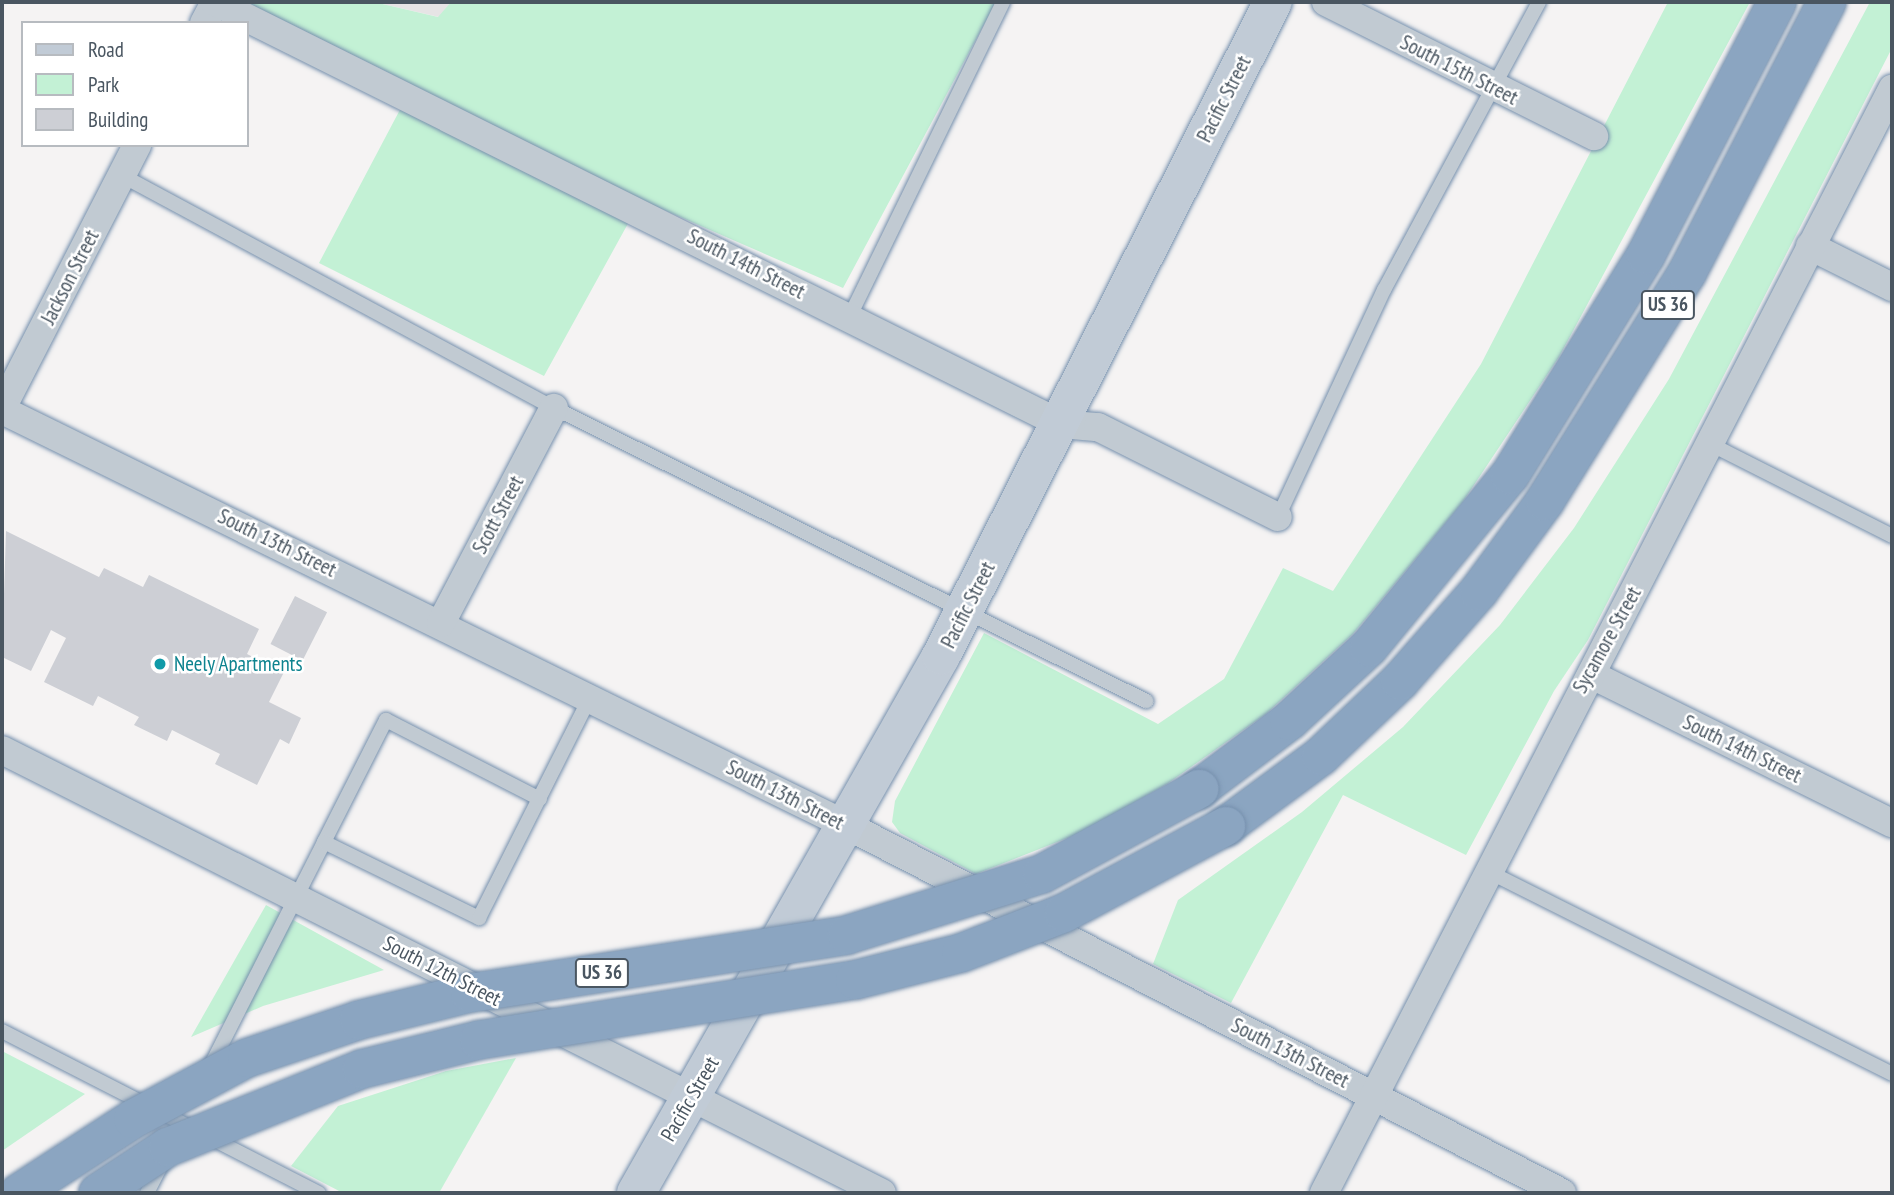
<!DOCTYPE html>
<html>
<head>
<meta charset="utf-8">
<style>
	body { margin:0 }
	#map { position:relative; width:1894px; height:1195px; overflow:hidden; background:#f5f3f3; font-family:"PT Sans Narrow",sans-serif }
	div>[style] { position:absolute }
	.education>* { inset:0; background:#e6e4e5 }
	.green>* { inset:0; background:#c3f1d5 }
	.building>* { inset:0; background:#cdcfd5; transform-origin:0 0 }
	.roads { filter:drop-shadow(0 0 2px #7690ad) drop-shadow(0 0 2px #7690ad) }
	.lane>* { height:14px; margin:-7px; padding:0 7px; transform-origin:7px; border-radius:7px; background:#c1cad2 }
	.street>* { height:28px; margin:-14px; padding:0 14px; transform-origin:14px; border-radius:14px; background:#c1cad2 }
	.secondary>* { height:38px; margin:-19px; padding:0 19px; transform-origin:19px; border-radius:19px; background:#c1cbd6 }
	.highway>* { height:38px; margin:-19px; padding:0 19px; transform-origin:19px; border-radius:19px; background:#8ba5c1 }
	.bridges { filter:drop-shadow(0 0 2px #7690ad) drop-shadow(0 0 2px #7690ad) }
	.highway-bridge>* { height:38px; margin:-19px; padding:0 19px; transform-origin:19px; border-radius:19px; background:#8ba5c1 }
	.dots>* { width:19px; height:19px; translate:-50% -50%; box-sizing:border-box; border:4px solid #fff; border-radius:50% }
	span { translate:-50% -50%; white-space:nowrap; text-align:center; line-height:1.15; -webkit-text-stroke:5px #fff; paint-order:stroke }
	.shield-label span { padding:2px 5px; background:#fff; border:2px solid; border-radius:5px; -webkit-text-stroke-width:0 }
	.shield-label { font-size:19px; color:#4a5661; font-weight:700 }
	.street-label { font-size:21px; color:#4a5661 }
	.culture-label { font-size:21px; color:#0d838f }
	.left { translate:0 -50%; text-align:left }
	.frame { position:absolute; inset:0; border:4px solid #4a5661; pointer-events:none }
	.legend { position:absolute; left:21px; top:21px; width:228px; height:126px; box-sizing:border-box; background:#fff; border:2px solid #b7bbc0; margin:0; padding:9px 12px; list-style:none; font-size:21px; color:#4a5661 }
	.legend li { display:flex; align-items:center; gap:14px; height:35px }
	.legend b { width:35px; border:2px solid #b7bbc0 }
</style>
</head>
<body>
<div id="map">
	<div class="education">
		<i style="clip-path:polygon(374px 2px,451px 2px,439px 17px)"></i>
	</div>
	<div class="green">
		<i style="clip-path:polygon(246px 2px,374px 2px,438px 17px,451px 2px,996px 2px,843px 288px,641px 200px,544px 376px,319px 263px,413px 85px)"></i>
		<i style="clip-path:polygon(1668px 2px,1750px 2px,1559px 357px,1462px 503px,1353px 634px,1266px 714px,1167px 784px,1080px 833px,976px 874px,900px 833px,892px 822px,895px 801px,984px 633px,1158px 724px,1224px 679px,1283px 568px,1333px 591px,1481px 364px)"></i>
		<i style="clip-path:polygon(1870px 2px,1892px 2px,1892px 48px,1588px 640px,1554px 691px,1466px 855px,1343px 795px,1231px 1003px,1153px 964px,1178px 900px,1302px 812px,1403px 727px,1500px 625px,1574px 528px,1669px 379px)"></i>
		<i style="clip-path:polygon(266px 905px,384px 970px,263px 1006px,191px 1037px)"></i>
		<i style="clip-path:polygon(2px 1051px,85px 1094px,2px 1151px)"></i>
		<i style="clip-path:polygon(516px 1058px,439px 1193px,343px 1193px,291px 1166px,338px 1106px,446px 1071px)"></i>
	</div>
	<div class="building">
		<i style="clip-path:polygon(6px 531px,99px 577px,104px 568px,143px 587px,149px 575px,259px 629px,247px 654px,284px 672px,269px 702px,301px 718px,289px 744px,280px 739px,257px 785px,215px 764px,220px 754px,172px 730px,167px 741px,134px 725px,139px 717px,98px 696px,93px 706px,44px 682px,66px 638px,51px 630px,31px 671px,2px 657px)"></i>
		<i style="left:295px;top:596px;width:36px;height:54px;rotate:27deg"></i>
	</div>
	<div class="roads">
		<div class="lane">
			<i style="left:121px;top:175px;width:492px;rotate:28.3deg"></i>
			<i style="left:554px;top:408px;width:661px;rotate:26.33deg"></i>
			<i style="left:850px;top:316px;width:349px;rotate:-64deg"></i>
			<i style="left:1708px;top:443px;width:206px;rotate:26.8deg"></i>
			<i style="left:1278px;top:517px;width:251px;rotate:-65deg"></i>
			<i style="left:1384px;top:290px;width:327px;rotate:-61.7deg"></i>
			<i style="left:324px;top:842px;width:137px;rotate:-63.1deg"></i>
			<i style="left:386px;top:720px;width:173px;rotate:27.2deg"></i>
			<i style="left:1487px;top:871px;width:453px;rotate:26.6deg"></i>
			<i style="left:2px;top:1031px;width:356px;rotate:27.1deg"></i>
			<i style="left:209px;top:1069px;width:254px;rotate:-63.1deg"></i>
			<i style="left:324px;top:842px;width:173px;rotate:26.1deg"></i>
			<i style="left:479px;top:918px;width:247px;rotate:-63.3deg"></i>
			<i style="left:147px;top:1193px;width:35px;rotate:-63deg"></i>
		</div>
		<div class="street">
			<i style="left:1326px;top:2px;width:300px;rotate:26.6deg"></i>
			<i style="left:204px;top:23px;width:24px;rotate:-62deg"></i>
			<i style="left:215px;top:2px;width:945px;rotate:26.51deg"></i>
			<i style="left:1061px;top:424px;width:37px;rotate:5deg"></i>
			<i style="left:1098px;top:427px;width:201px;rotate:26.6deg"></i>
			<i style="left:1810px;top:246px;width:92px;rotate:26.6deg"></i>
			<i style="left:2px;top:408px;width:296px;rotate:-62.8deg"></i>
			<i style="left:2px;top:410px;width:941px;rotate:26.18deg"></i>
			<i style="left:846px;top:825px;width:805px;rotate:27.2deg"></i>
			<i style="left:441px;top:623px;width:243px;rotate:-62.3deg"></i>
			<i style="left:1592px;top:675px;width:335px;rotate:26.3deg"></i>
			<i style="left:2px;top:750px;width:985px;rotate:26.72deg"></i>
			<i style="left:1324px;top:1193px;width:1242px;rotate:-62.77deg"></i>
		</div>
		<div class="secondary">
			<i style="left:636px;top:1193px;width:618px;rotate:-60.4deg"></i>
			<i style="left:941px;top:656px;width:733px;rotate:-63.09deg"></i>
		</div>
		<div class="highway">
			<i style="left:1199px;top:789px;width:113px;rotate:-37.1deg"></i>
			<i style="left:1289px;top:721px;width:109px;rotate:-42.8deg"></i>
			<i style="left:1369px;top:647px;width:222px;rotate:-50.7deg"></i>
			<i style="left:1510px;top:475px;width:259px;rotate:-58.3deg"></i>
			<i style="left:1646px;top:255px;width:285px;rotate:-62.6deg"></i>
			<i style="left:1226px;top:826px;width:118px;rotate:-36.4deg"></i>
			<i style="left:1321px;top:756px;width:109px;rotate:-43.5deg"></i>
			<i style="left:1400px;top:681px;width:120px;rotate:-48.7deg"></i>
			<i style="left:1479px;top:591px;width:112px;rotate:-53.7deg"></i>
			<i style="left:1545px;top:501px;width:269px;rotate:-58.1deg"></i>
			<i style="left:1687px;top:273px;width:305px;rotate:-62.7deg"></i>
		</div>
	</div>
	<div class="bridges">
		<div class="highway-bridge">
			<i style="left:19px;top:1193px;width:136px;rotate:-33deg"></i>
			<i style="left:133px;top:1119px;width:129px;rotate:-28.2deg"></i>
			<i style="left:247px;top:1058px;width:118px;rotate:-18.7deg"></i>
			<i style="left:359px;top:1020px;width:114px;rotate:-13.7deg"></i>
			<i style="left:470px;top:993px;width:381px;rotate:-8.7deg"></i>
			<i style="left:847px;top:935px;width:204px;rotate:-17.4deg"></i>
			<i style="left:1042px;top:874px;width:179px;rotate:-28.4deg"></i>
			<i style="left:98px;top:1193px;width:84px;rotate:-33.3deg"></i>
			<i style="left:168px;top:1147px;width:209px;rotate:-21.9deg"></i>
			<i style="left:362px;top:1069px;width:121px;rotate:-13.9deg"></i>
			<i style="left:479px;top:1040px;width:381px;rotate:-9.1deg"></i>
			<i style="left:855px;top:980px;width:109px;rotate:-14.3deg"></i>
			<i style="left:961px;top:953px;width:110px;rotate:-21.2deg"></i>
			<i style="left:1064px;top:913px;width:184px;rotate:-28.2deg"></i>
		</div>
	</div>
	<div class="dots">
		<i style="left:160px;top:664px;background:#0f9aa8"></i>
	</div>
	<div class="shield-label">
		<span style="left:1668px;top:305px">US 36</span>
		<span style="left:602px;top:973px">US 36</span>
	</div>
	<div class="street-label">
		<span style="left:1459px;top:70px;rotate:27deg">South 15th Street</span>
		<span style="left:1224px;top:99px;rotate:-63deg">Pacific Street</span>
		<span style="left:746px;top:264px;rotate:27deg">South 14th Street</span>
		<span style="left:70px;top:277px;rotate:-63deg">Jackson Street</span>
		<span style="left:498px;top:515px;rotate:-62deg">Scott Street</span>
		<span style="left:277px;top:543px;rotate:26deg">South 13th Street</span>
		<span style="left:968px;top:605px;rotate:-63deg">Pacific Street</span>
		<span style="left:1607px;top:640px;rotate:-61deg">Sycamore Street</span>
		<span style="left:1742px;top:749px;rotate:26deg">South 14th Street</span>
		<span style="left:785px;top:795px;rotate:27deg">South 13th Street</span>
		<span style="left:442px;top:971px;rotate:27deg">South 12th Street</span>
		<span style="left:1290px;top:1053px;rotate:27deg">South 13th Street</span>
		<span style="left:690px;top:1099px;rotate:-60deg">Pacific Street</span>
	</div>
	<div class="culture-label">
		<span class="left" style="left:174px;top:664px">Neely Apartments</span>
	</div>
	<div class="frame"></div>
	<ul class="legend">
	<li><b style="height:9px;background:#c1cbd6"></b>Road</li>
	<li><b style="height:19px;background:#c3f1d5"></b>Park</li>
	<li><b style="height:19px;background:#cdcfd5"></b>Building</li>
	</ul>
</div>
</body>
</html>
